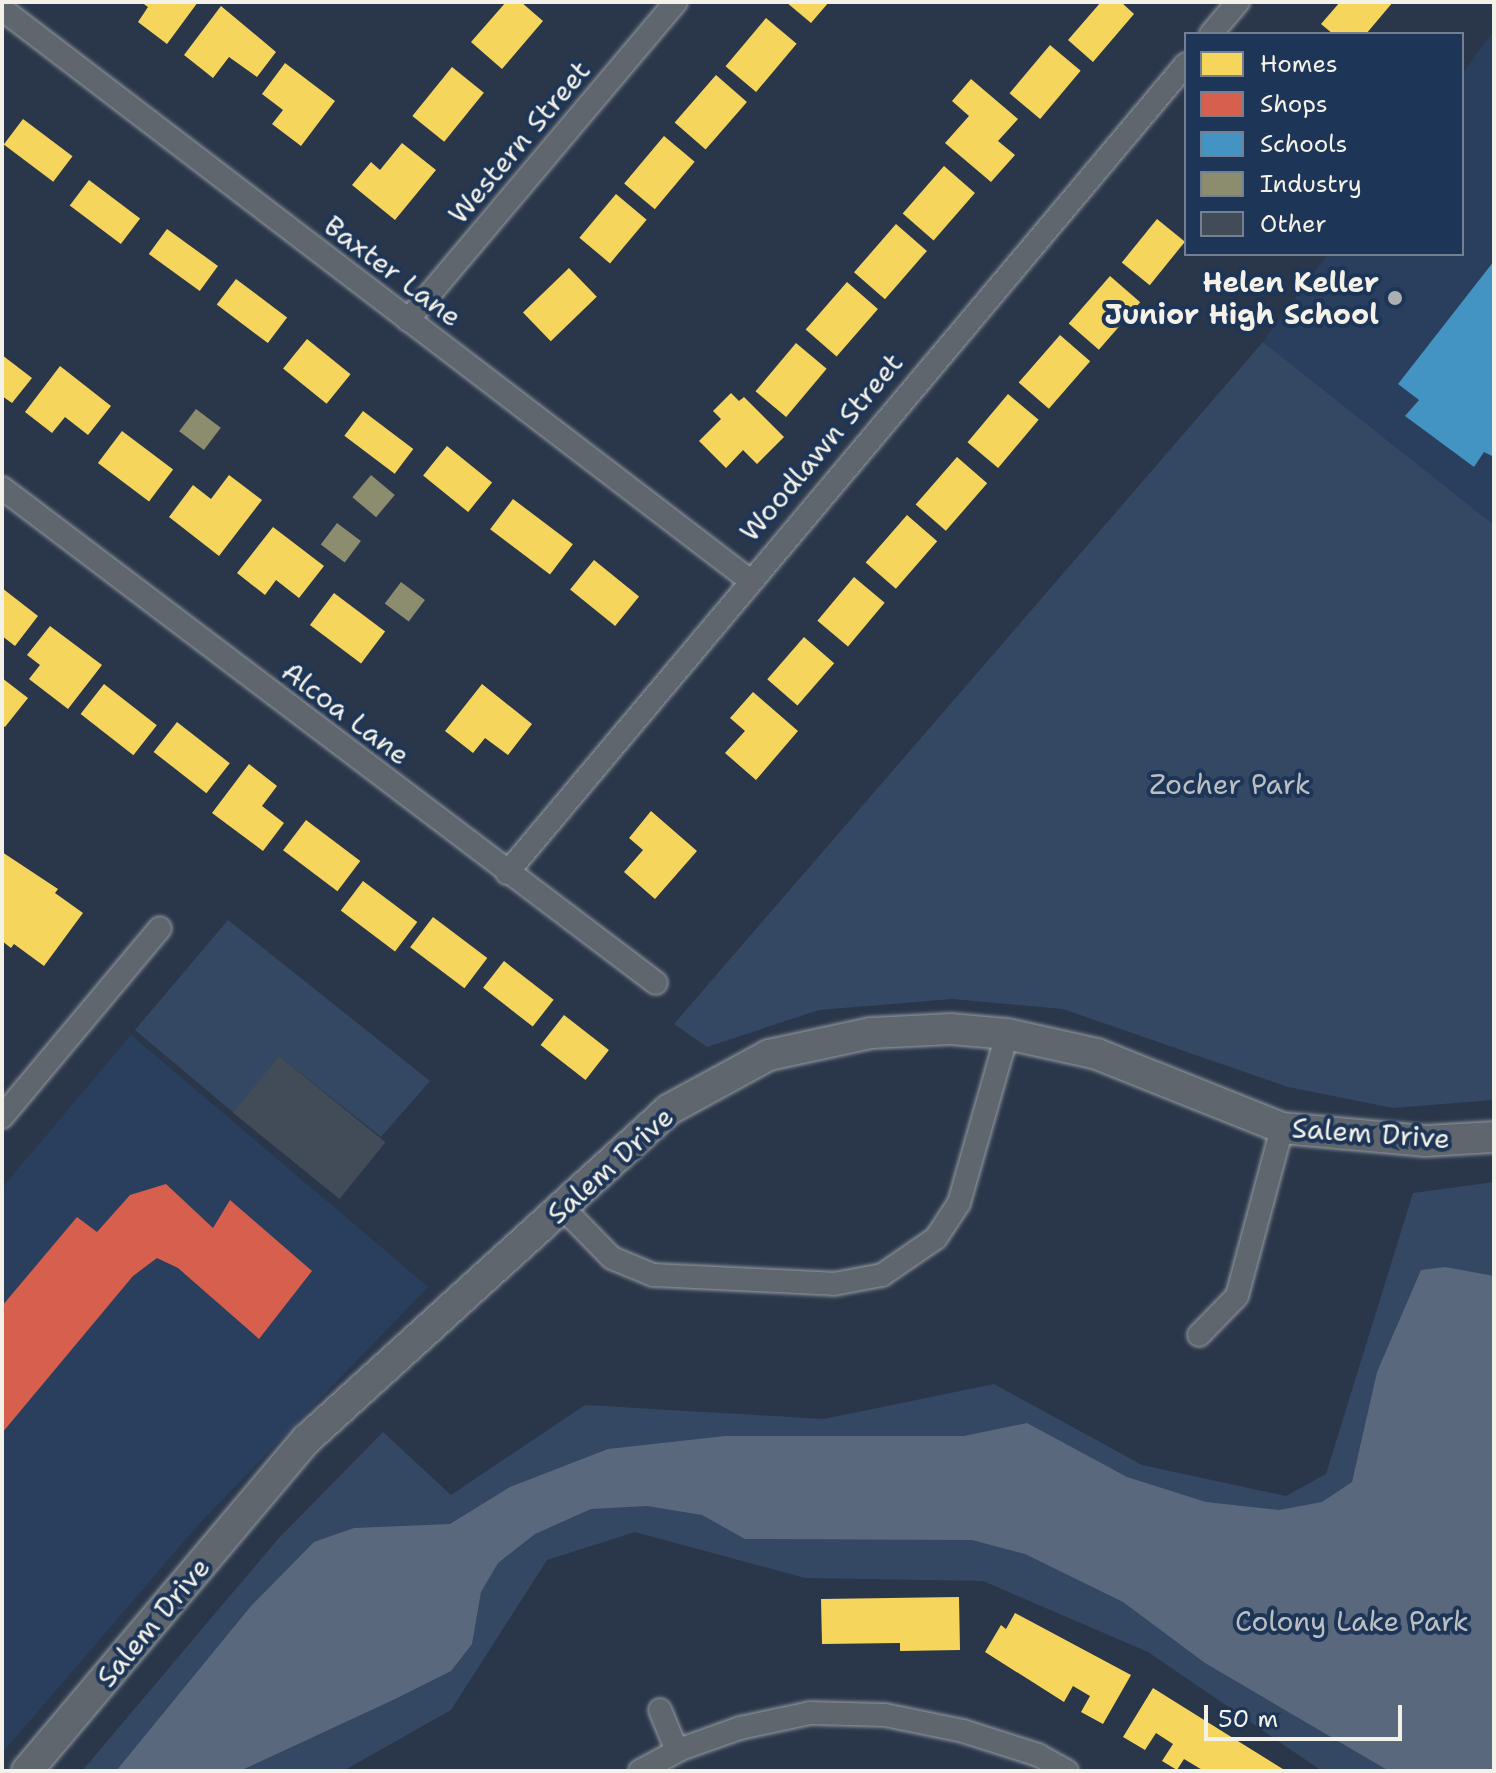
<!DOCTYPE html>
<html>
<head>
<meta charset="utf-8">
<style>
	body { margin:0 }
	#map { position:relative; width:1496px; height:1773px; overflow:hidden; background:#2a374a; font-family:"Shantell Sans",sans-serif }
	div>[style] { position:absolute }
	.built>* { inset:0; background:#2a3f5d }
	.green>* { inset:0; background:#344763 }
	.water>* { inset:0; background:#59687d }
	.homes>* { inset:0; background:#f6d55c; transform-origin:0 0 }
	.shops>* { inset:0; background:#d6604d }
	.schools>* { inset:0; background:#4393c3 }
	.industry>* { inset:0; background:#8c8c6e; transform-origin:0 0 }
	.building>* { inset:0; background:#424c59; transform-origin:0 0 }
	.roads { filter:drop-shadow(0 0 2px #979ca3) drop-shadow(0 0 2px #979ca3) }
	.street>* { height:22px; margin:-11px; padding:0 11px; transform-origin:11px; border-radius:11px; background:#60666e }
	.secondary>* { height:30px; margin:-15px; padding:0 15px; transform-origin:15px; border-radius:15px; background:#60666e }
	.dots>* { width:22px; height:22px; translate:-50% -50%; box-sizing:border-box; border:4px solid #1d3557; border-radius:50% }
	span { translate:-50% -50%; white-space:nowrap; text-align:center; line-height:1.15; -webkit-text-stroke:8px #1d3557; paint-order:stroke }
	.street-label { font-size:28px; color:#f4f1e8 }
	.poi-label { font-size:28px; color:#f4f1e8; font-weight:700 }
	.right { translate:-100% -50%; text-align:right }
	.park-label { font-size:28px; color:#bbbfc1 }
	.frame { position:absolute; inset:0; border:4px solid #f4f1e8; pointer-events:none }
	.legend { position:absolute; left:1184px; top:32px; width:280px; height:224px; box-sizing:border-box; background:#1d3557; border:2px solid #738091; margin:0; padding:10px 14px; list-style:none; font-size:24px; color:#f4f1e8 }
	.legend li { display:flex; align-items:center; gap:16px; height:40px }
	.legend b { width:40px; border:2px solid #738091 }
	.scale { position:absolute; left:1204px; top:1705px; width:198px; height:36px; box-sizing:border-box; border:4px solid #f4f1e8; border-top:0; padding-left:10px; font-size:24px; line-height:28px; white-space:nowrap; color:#f4f1e8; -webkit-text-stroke:6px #1d3557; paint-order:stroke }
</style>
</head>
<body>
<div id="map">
	<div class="built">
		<i style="clip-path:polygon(1494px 31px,1494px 525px,1263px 342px,1328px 254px,1462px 254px,1462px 74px)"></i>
		<i style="clip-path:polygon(131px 1035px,428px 1287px,198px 1525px,2px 1753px,2px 1188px)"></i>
	</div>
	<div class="green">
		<i style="clip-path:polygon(1263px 342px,1494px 525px,1494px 1100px,1393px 1108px,1288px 1087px,1063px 1009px,952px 999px,819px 1010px,707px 1047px,674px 1024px)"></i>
		<i style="clip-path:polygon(228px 920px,430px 1081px,381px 1137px,279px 1056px,234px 1113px,135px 1030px)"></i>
		<i style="clip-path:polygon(1494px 1182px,1494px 1771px,1322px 1771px,1148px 1652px,983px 1581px,805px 1578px,635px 1532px,547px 1560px,451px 1710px,343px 1771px,82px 1771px,278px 1539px,383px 1432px,451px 1495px,585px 1405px,824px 1419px,994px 1384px,1142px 1465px,1286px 1496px,1326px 1474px,1413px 1193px)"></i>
	</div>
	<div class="water">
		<i style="clip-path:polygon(1445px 1267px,1494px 1276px,1494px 1771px,1389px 1771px,1205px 1663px,1123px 1602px,1025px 1554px,972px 1540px,745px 1539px,702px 1515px,647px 1506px,591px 1509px,535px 1534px,498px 1563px,481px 1592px,472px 1644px,451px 1671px,393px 1700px,240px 1771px,116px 1771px,251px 1606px,314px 1542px,354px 1528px,450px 1524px,510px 1487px,608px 1449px,725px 1436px,964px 1436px,1027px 1423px,1127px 1477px,1206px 1502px,1279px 1510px,1322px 1502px,1352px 1482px,1377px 1372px,1421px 1270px)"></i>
	</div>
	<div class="homes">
		<i style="clip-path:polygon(141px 2px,198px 2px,167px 44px,138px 22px,148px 7px)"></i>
		<i style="clip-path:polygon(506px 2px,521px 2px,543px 21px,502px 69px,471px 42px)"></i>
		<i style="clip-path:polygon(786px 2px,829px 2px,811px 23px)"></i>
		<i style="clip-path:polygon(1101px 2px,1121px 2px,1134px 14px,1093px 62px,1068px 40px)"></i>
		<i style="clip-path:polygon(1340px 2px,1393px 2px,1366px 34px,1333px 34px,1321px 24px)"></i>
		<i style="clip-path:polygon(221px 6px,276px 52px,257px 77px,229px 57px,213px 78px,184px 55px)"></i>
		<i style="left:766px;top:18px;width:40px;height:63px;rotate:40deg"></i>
		<i style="left:1050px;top:45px;width:40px;height:63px;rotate:40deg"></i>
		<i style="clip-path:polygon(285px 63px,335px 101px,301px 146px,272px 124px,283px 110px,262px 94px)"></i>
		<i style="left:452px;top:67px;width:41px;height:63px;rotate:39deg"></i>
		<i style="left:716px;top:75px;width:41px;height:63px;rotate:41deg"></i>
		<i style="clip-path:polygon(971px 79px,1018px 119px,998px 141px,1015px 155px,991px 182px,945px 143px,969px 116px,952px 101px)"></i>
		<i style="left:23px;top:119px;width:62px;height:32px;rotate:37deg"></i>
		<i style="left:664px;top:136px;width:40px;height:62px;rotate:40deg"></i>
		<i style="clip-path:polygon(402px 143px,436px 170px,395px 220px,352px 185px,371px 162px,380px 170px)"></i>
		<i style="left:944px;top:166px;width:41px;height:63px;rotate:41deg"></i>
		<i style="left:89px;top:180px;width:64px;height:32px;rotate:37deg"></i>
		<i style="left:616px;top:194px;width:40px;height:57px;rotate:40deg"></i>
		<i style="left:1157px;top:219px;width:36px;height:56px;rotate:39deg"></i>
		<i style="left:896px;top:224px;width:41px;height:64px;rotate:41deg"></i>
		<i style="left:167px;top:229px;width:63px;height:31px;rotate:36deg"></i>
		<i style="left:569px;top:268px;width:40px;height:64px;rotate:46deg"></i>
		<i style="left:1110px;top:276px;width:40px;height:63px;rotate:41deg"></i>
		<i style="left:236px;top:279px;width:64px;height:32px;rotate:37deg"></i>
		<i style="left:847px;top:282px;width:41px;height:63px;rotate:41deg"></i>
		<i style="left:1060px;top:335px;width:40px;height:63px;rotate:41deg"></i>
		<i style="left:307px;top:339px;width:56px;height:38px;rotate:39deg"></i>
		<i style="left:796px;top:343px;width:40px;height:63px;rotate:40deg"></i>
		<i style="clip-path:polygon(2px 355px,32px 378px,12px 403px,2px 396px)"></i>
		<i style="clip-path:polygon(60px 366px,111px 406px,88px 435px,65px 417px,52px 433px,25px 412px)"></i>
		<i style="clip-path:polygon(731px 393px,739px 401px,744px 397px,784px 437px,757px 464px,743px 450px,726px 468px,699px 441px,721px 419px,713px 411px)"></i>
		<i style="left:1008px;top:394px;width:40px;height:63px;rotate:40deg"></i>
		<i style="left:363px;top:411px;width:63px;height:31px;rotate:37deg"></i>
		<i style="left:122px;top:431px;width:64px;height:40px;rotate:37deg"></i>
		<i style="left:447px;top:446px;width:58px;height:38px;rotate:39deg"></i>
		<i style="left:957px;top:457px;width:40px;height:63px;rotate:41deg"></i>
		<i style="clip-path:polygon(229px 475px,262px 500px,219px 556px,169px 517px,193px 485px,211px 499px)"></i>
		<i style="left:513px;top:499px;width:75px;height:38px;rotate:37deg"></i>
		<i style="left:907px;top:515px;width:40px;height:63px;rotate:41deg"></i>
		<i style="clip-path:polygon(273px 527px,324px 566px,299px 598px,276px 580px,265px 595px,237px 573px)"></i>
		<i style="left:594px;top:560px;width:58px;height:38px;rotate:39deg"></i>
		<i style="left:854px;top:577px;width:40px;height:57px;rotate:40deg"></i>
		<i style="clip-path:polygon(2px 588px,38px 616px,15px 646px,2px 636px)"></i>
		<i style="left:334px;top:593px;width:64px;height:40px;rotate:37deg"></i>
		<i style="clip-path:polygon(50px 626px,102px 665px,68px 709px,29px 679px,40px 665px,27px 655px)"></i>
		<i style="left:804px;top:637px;width:40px;height:56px;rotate:41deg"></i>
		<i style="clip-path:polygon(2px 678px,28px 698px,5px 727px,2px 725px)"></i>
		<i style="left:104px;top:684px;width:67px;height:38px;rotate:38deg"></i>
		<i style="clip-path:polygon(482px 684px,532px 724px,508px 755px,485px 738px,473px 753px,445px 731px)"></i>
		<i style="clip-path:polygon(753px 692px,798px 731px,756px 780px,725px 753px,745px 731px,730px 718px)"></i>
		<i style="left:177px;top:722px;width:67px;height:38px;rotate:38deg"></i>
		<i style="clip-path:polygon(249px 764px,277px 786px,262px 806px,284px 823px,263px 851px,212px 813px)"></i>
		<i style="clip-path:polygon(651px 811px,697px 851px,655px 899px,624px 872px,643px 850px,629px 838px)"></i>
		<i style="left:306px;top:820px;width:68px;height:38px;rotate:37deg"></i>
		<i style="clip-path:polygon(2px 852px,58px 889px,55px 893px,83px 913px,44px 966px,14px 944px,11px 948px,2px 941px)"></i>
		<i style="left:363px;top:881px;width:68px;height:37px;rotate:37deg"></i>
		<i style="left:433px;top:917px;width:68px;height:38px;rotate:37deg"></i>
		<i style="left:504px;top:961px;width:63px;height:34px;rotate:38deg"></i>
		<i style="left:564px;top:1015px;width:57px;height:38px;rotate:38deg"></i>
		<i style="clip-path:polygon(959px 1597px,960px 1650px,900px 1651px,900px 1643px,822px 1644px,821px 1599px)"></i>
		<i style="clip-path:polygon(1015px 1613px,1131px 1675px,1103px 1724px,1081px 1712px,1090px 1696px,1073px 1686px,1064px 1702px,985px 1652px,1001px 1625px,1006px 1629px)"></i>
		<i style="clip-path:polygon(1153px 1688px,1225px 1733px,1286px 1771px,1204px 1771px,1184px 1759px,1177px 1770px,1162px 1761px,1173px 1744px,1156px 1733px,1145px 1750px,1123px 1737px)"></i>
	</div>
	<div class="shops">
		<i style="clip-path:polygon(166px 1184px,213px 1228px,230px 1200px,312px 1271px,259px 1339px,178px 1268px,157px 1258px,133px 1276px,2px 1433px,2px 1306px,77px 1217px,97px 1232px,130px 1195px)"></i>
	</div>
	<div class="schools">
		<i style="clip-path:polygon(1494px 261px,1494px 457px,1484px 452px,1474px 467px,1405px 416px,1419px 400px,1398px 384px)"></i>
	</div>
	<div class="industry">
		<i style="left:196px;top:409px;width:31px;height:28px;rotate:37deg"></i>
		<i style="left:371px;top:475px;width:31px;height:29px;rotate:40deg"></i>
		<i style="left:337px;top:523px;width:30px;height:27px;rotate:37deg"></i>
		<i style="left:401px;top:582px;width:30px;height:27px;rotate:37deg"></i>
	</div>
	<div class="building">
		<i style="left:279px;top:1056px;width:137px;height:73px;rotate:39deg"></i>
	</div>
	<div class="roads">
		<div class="street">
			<i style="left:2px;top:9px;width:939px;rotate:37.38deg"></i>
			<i style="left:1211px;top:34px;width:42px;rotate:-49.8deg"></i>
			<i style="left:408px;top:320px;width:416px;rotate:-49.9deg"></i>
			<i style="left:2px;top:488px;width:820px;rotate:37.12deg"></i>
			<i style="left:507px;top:873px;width:1056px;rotate:-49.99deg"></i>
			<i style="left:2px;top:1117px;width:246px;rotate:-50.1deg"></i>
			<i style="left:562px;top:1207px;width:71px;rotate:45.6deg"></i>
			<i style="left:612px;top:1258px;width:44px;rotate:22.5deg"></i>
			<i style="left:653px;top:1275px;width:181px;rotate:2.8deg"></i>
			<i style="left:834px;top:1284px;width:49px;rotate:-10.6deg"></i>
			<i style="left:882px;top:1275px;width:65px;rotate:-34.4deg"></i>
			<i style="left:936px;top:1238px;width:42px;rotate:-56.7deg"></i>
			<i style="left:959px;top:1203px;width:176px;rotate:-74.1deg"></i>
			<i style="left:1199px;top:1335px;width:54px;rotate:-45.7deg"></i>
			<i style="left:1237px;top:1296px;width:174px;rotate:-75deg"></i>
			<i style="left:660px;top:1710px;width:44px;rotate:67.5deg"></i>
			<i style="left:640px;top:1771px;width:47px;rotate:-28.2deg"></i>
			<i style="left:681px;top:1749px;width:63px;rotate:-19.6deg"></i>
			<i style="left:740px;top:1728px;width:72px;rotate:-12.1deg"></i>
			<i style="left:810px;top:1713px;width:75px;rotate:1.5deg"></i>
			<i style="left:885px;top:1715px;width:80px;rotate:11.6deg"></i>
			<i style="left:963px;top:1731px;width:79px;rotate:17.7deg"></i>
			<i style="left:1038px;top:1755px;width:33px;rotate:29deg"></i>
		</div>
		<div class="secondary">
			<i style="left:27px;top:1771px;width:434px;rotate:-49.9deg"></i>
			<i style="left:307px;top:1439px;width:488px;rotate:-42.3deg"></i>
			<i style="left:668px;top:1110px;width:115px;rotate:-28.6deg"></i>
			<i style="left:769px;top:1055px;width:104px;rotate:-12.2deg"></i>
			<i style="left:871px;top:1033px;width:80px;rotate:-2.9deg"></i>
			<i style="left:951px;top:1029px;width:56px;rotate:5.1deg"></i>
			<i style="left:1007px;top:1034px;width:92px;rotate:12.5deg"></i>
			<i style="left:1097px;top:1054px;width:199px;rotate:21.8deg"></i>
			<i style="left:1282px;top:1128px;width:144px;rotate:5.2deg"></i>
			<i style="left:1425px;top:1141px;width:69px;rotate:-3.3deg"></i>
		</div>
	</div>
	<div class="dots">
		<i style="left:1395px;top:298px;background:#adb0b1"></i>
	</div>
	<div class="street-label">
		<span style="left:519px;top:142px;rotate:-50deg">Western Street</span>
		<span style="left:393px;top:271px;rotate:37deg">Baxter Lane</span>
		<span style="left:821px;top:447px;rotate:-50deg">Woodlawn Street</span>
		<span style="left:346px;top:713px;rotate:37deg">Alcoa Lane</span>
		<span style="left:1371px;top:1133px;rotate:4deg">Salem Drive</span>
		<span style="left:610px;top:1165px;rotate:-42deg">Salem Drive</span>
		<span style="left:153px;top:1622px;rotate:-50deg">Salem Drive</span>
	</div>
	<div class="poi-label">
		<span class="right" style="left:1379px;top:298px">Helen Keller<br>Junior High School</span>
	</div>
	<div class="park-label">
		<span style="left:1230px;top:784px">Zocher Park</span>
		<span style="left:1352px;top:1621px">Colony Lake Park</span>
	</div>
	<div class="frame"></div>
	<ul class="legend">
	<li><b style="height:22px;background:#f6d55c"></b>Homes</li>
	<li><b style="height:22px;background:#d6604d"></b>Shops</li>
	<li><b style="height:22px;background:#4393c3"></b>Schools</li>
	<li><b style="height:22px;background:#8c8c6e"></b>Industry</li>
	<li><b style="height:22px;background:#424c59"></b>Other</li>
	</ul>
	<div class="scale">50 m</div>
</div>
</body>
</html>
